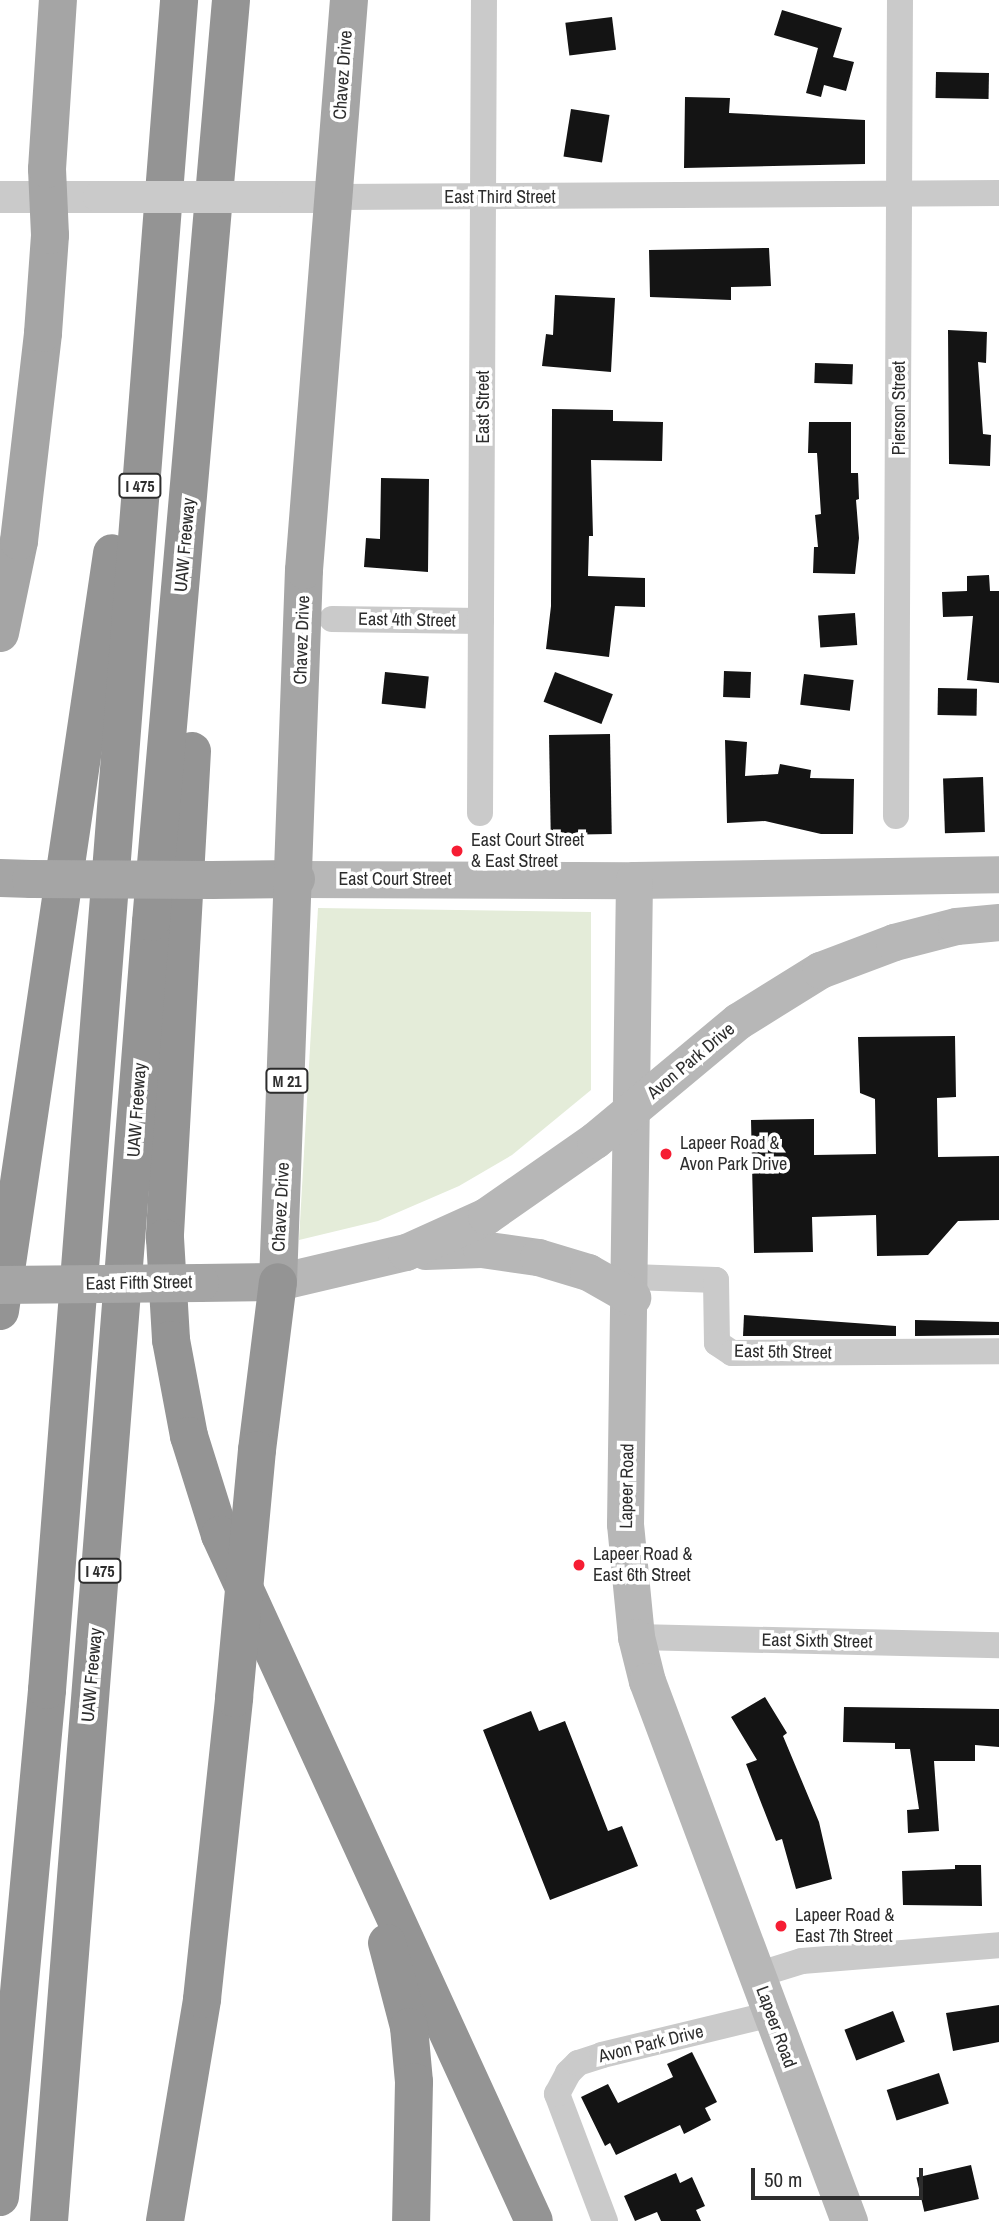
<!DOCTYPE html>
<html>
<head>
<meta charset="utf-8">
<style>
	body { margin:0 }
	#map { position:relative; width:999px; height:2221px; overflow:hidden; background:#fff; font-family:"Archivo Narrow",sans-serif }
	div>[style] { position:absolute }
	.green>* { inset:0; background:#e4ecd9 }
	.building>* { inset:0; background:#141414; transform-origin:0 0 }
	.minor>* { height:26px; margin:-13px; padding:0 13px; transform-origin:13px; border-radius:13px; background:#cacaca }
	.tertiary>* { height:32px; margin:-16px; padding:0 16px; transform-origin:16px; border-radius:16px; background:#cacaca }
	.secondary>* { height:37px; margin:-18.5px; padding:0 18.5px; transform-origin:18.5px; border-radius:18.5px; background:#b7b7b7 }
	.primary>* { height:38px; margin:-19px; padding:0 19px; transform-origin:19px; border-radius:19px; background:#a5a5a5 }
	.motorway>* { height:38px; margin:-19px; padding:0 19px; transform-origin:19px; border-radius:19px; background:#949494 }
	.tertiary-bridge>* { height:32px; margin:-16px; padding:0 16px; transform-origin:16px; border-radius:16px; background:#cacaca }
	.primary-bridge>* { height:38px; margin:-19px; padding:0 19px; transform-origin:19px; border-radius:19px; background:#a5a5a5 }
	.motorway-bridge>* { height:38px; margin:-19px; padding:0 19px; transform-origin:19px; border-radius:19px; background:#949494 }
	.dots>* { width:19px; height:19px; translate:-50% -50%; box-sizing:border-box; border:4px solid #fff; border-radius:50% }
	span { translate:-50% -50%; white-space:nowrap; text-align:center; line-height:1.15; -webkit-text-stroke:7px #fff; paint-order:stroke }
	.shield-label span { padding:2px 5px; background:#fff; border:2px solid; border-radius:5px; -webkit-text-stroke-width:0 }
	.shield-label { font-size:16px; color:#2d2d2d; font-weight:700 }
	.street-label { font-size:18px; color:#2d2d2d }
	.poi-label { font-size:18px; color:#2d2d2d }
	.left { translate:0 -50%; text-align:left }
	.scale { position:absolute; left:751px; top:2168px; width:172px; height:32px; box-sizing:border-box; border:4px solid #2d2d2d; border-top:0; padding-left:9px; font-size:21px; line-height:24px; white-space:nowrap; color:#2d2d2d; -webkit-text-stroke:5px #fff; paint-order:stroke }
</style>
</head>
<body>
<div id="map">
	<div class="green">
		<i style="clip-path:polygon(318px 908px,591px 912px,591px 1090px,512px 1155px,459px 1186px,378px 1221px,299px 1240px)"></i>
	</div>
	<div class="building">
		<i style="clip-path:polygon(782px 10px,842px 28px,833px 57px,854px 62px,846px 91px,824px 85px,821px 97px,806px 93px,818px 48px,774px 35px)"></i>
		<i style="left:612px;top:17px;width:33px;height:47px;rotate:83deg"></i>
		<i style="left:936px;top:72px;width:53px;height:26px;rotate:1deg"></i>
		<i style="clip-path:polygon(685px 97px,730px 98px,729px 113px,865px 120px,865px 164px,684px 168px)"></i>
		<i style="left:571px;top:109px;width:39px;height:48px;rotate:9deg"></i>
		<i style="clip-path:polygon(769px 248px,771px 286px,731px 287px,731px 300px,650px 297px,649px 250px)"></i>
		<i style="clip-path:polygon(555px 295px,615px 298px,611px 372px,542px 366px,546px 334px,553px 335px)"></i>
		<i style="clip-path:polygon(948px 330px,987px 332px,986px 363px,978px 362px,983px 434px,991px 435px,990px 466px,949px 464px)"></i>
		<i style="left:815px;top:363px;width:38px;height:20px;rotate:2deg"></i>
		<i style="clip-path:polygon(552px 409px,613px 410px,613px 421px,663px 422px,662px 461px,591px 460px,593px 536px,589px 536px,588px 576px,645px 578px,645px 607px,615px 606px,609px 657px,546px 649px,551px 606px)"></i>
		<i style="clip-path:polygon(809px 422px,851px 422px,851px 473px,858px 473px,859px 499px,856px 500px,859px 538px,855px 574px,813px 573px,814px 547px,818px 547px,815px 515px,821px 514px,817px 453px,808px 453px)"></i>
		<i style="clip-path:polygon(381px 478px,429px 479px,428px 572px,364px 567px,366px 538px,380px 539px)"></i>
		<i style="clip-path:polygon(989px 575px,990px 591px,999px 591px,999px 683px,967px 680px,973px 616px,943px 617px,942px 592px,967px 591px,967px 576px)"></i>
		<i style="left:855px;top:613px;width:32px;height:37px;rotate:86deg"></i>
		<i style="left:724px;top:671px;width:27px;height:26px;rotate:2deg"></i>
		<i style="left:385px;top:672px;width:44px;height:32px;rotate:6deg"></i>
		<i style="left:555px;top:672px;width:62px;height:32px;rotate:21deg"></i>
		<i style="left:804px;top:674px;width:50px;height:31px;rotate:7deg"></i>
		<i style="left:938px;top:688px;width:39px;height:27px;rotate:1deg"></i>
		<i style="left:610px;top:734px;width:100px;height:61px;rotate:89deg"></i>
		<i style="clip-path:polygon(725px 740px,747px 742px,745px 776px,778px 774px,780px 764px,811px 770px,810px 778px,854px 779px,853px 834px,821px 834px,765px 821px,727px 823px)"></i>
		<i style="left:983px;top:777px;width:55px;height:40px;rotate:88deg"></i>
		<i style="clip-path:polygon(955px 1036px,956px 1097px,937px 1098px,938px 1157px,999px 1156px,999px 1220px,958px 1221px,928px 1255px,877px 1256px,876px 1215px,812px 1217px,813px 1252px,754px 1253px,751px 1120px,814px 1119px,814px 1155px,876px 1154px,875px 1099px,860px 1093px,858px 1037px)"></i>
		<i style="clip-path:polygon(744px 1315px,896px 1326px,896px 1336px,743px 1336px)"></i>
		<i style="clip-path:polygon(915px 1320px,999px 1322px,999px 1335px,915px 1336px)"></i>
		<i style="clip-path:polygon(765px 1697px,787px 1733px,783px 1736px,819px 1822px,832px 1879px,796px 1889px,782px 1839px,776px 1841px,746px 1764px,757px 1760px,731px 1717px)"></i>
		<i style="clip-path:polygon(844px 1707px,999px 1709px,999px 1747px,975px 1745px,975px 1761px,934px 1761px,939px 1831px,908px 1833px,907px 1810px,919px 1809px,910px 1749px,895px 1749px,895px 1743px,843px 1742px)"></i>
		<i style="clip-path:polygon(531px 1711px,539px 1731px,565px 1721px,608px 1831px,622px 1826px,638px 1866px,550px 1900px,483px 1730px)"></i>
		<i style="clip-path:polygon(955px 1865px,981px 1865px,982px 1906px,903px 1905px,902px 1871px,955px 1869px)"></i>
		<i style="clip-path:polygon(999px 2005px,999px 2042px,953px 2051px,946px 2013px)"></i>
		<i style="left:893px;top:2011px;width:33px;height:52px;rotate:69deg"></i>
		<i style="clip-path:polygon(692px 2052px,717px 2102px,705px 2108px,711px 2120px,684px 2134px,680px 2125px,616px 2155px,610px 2143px,605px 2146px,581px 2097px,608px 2084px,618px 2103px,673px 2077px,667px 2064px)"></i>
		<i style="left:939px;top:2073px;width:32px;height:55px;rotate:72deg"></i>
		<i style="left:971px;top:2165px;width:35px;height:56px;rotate:77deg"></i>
		<i style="clip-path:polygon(676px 2173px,680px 2183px,692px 2177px,705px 2206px,696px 2210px,701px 2221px,661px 2221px,657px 2212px,635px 2221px,624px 2196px)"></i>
	</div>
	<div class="minor">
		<i style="left:334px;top:197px;width:665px;rotate:-0.34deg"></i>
		<i style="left:332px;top:619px;width:149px;rotate:0.8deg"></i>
		<i style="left:480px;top:813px;width:813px;rotate:-89.72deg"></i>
		<i style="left:896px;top:816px;width:816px;rotate:-89.72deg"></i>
		<i style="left:632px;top:1277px;width:84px;rotate:2deg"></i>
		<i style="left:716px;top:1280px;width:63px;rotate:89.1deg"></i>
		<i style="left:717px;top:1343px;width:18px;rotate:34deg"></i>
		<i style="left:732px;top:1353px;width:267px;rotate:-0.4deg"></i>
		<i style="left:636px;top:1637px;width:363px;rotate:1.3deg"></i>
		<i style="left:757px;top:1975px;width:47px;rotate:-17.3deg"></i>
		<i style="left:802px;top:1961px;width:198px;rotate:-4.6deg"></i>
		<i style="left:605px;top:2221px;width:136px;rotate:-110.7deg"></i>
		<i style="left:557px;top:2094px;width:24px;rotate:-62deg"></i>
		<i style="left:568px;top:2073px;width:14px;rotate:-45deg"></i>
		<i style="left:578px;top:2063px;width:25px;rotate:-18deg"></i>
		<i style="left:602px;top:2055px;width:174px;rotate:-13.6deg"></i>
	</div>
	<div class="tertiary">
		<i style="left:0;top:197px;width:99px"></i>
		<i style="left:267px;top:197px;width:67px"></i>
	</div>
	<div class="secondary">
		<i style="left:296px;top:879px;width:338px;rotate:0.2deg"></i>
		<i style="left:634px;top:880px;width:365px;rotate:-0.9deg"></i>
		<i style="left:634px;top:880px;width:644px;rotate:90.8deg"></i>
		<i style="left:625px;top:1524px;width:114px;rotate:84.4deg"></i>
		<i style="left:636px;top:1637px;width:45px;rotate:76deg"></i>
		<i style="left:647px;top:1681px;width:577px;rotate:69.49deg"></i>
		<i style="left:425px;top:1251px;width:56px;rotate:-2deg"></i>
		<i style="left:481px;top:1249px;width:58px;rotate:8deg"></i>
		<i style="left:538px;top:1257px;width:52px;rotate:16.7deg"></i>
		<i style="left:588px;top:1272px;width:51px;rotate:29.6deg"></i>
		<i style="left:278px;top:1282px;width:131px;rotate:-13.2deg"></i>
		<i style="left:406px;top:1252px;width:88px;rotate:-24.2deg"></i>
		<i style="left:486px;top:1216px;width:133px;rotate:-34.9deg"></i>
		<i style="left:595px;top:1140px;width:186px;rotate:-39.8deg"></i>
		<i style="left:738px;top:1021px;width:97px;rotate:-31.9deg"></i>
		<i style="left:820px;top:970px;width:79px;rotate:-20.7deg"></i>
		<i style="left:894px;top:942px;width:64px;rotate:-14.5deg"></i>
		<i style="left:956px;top:926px;width:43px;rotate:-5.3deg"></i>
	</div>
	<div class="primary">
		<i style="left:0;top:633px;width:94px;rotate:-78.3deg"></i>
		<i style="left:19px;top:541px;width:209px;rotate:-83.4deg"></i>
		<i style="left:43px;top:333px;width:98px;rotate:-85.9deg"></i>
		<i style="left:50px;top:235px;width:66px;rotate:-92.6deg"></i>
		<i style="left:47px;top:169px;width:169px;rotate:-86.3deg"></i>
		<i style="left:0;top:878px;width:31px;rotate:2deg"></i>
		<i style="left:212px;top:880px;width:84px;rotate:-0.7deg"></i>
		<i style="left:200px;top:1283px;width:78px;rotate:-0.7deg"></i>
		<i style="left:278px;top:1282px;width:712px;rotate:-87.91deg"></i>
		<i style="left:304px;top:570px;width:572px;rotate:-85.49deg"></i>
	</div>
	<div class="motorway">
		<i style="left:192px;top:751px;width:488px;rotate:93.2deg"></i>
		<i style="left:165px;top:1238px;width:102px;rotate:86.6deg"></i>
		<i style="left:171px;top:1340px;width:98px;rotate:79.4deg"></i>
		<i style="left:189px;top:1436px;width:104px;rotate:72.6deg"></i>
		<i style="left:220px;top:1535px;width:754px;rotate:65.41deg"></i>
		<i style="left:0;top:1311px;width:766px;rotate:-81.59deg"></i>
		<i style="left:257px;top:1450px;width:169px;rotate:-82.9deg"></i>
		<i style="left:387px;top:1943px;width:87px;rotate:75.3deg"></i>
		<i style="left:409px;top:2027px;width:55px;rotate:84.8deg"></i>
		<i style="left:414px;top:2082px;width:139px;rotate:91.2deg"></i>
		<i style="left:0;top:2197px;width:509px;rotate:-84.7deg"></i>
		<i style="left:47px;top:1690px;width:1695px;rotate:-85.53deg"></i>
		<i style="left:49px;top:2221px;width:1303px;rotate:-85.51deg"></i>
		<i style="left:151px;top:922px;width:925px;rotate:-85.04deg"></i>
		<i style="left:165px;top:2221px;width:225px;rotate:-80.5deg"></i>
		<i style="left:202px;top:1999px;width:303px;rotate:-83.9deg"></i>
	</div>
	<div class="tertiary-bridge">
		<i style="left:99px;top:197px;width:168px"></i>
	</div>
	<div class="primary-bridge">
		<i style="left:31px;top:879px;width:181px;rotate:0.3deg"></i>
		<i style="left:0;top:1285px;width:200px;rotate:-0.6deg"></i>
	</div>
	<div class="motorway-bridge">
		<i style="left:234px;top:1698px;width:249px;rotate:-84.7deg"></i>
	</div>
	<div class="dots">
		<i style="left:457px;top:851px;background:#f61d33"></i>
		<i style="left:666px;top:1154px;background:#f61d33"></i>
		<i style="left:579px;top:1565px;background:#f61d33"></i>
		<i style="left:781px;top:1926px;background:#f61d33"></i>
	</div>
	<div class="shield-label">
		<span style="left:140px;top:486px">I 475</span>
		<span style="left:287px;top:1081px">M 21</span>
		<span style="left:100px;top:1571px">I 475</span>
	</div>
	<div class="street-label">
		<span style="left:343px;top:75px;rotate:-86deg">Chavez Drive</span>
		<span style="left:500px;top:197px">East Third Street</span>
		<span style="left:483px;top:407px;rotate:-90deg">East Street</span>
		<span style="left:899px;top:408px;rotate:-90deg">Pierson Street</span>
		<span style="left:185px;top:545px;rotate:-85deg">UAW Freeway</span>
		<span style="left:407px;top:620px;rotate:1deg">East 4th Street</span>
		<span style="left:302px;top:640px;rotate:-88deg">Chavez Drive</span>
		<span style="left:395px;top:879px">East Court Street</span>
		<span style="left:691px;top:1061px;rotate:-40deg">Avon Park Drive</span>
		<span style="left:137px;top:1110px;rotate:-86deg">UAW Freeway</span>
		<span style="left:281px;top:1207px;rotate:-87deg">Chavez Drive</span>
		<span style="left:139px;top:1283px;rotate:-1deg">East Fifth Street</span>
		<span style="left:783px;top:1352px;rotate:1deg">East 5th Street</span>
		<span style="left:627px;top:1486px;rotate:-89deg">Lapeer Road</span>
		<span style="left:817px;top:1641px;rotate:1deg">East Sixth Street</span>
		<span style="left:92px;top:1675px;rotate:-85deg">UAW Freeway</span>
		<span style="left:776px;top:2027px;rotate:70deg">Lapeer Road</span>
		<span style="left:651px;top:2044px;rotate:-14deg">Avon Park Drive</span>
	</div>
	<div class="poi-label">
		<span class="left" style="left:471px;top:851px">East Court Street<br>&amp; East Street</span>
		<span class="left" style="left:680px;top:1154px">Lapeer Road &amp;<br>Avon Park Drive</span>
		<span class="left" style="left:593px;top:1565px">Lapeer Road &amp;<br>East 6th Street</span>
		<span class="left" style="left:795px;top:1926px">Lapeer Road &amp;<br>East 7th Street</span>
	</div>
	<div class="scale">50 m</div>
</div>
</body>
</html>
